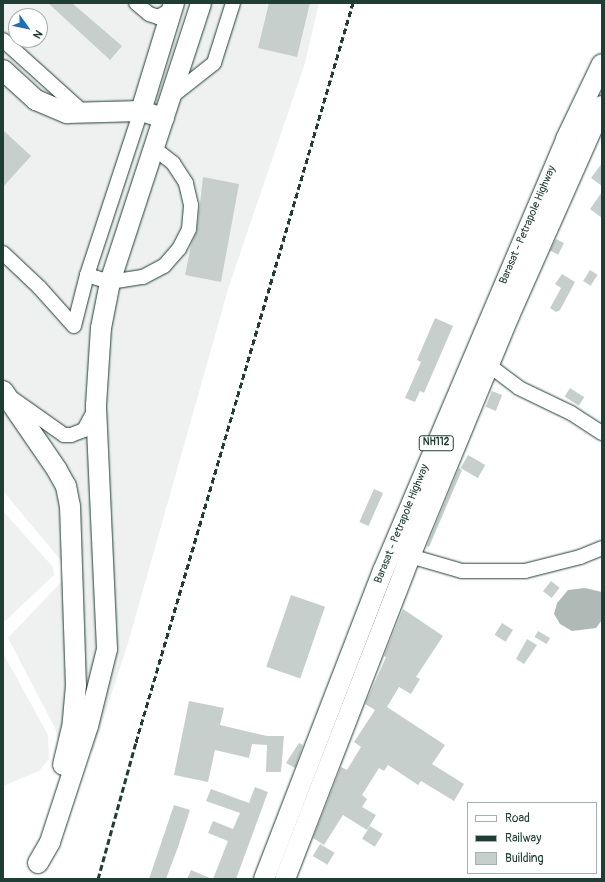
<!DOCTYPE html>
<html>
<head>
<meta charset="utf-8">
<style>
	body { margin:0 }
	#map { position:relative; width:605px; height:882px; overflow:hidden; background:#fff; font-family:Pangolin,sans-serif }
	div>[style] { position:absolute }
	.built>* { inset:0; background:#eef1f0 }
	.water>* { inset:0; background:#afbab7 }
	.building>* { inset:0; background:#c7cfcc; transform-origin:0 0 }
	.roads { filter:drop-shadow(0 0 1px #1f3d34) drop-shadow(0 0 1px #1f3d34) }
	.minor>* { height:14px; margin:-7px; padding:0 7px; transform-origin:7px; border-radius:7px; background:#fff }
	.highway>* { height:20px; margin:-10px; padding:0 10px; transform-origin:10px; border-radius:10px; background:#fff }
	.rail>* { height:3px; margin-top:-1.5px; transform-origin:0; background:repeating-linear-gradient(90deg,#1f3d34 0 6px,transparent 0 9px) }
	span { translate:-50% -50%; white-space:nowrap; text-align:center; line-height:1.15; -webkit-text-stroke:3px #fff; paint-order:stroke }
	.shield-label span { padding:1px 3px; background:#fff; border:1px solid; border-radius:3px; -webkit-text-stroke-width:0 }
	.shield-label { font-size:10px; color:#1f3d34; font-weight:700 }
	.street-label { font-size:11px; color:#1f3d34 }
	.frame { position:absolute; inset:0; border:4px solid #1f3d34; pointer-events:none }
	.legend { position:absolute; left:467px; top:802px; width:130px; height:72px; box-sizing:border-box; background:#fff; border:1px solid #a5b1ae; margin:0; padding:5px 7px; list-style:none; font-size:12px; color:#1f3d34 }
	.legend li { display:flex; align-items:center; gap:8px; height:20px }
	.legend b { width:20px; border:1px solid #a5b1ae }
	.north { position:absolute; left:8px; top:8px; width:40px; height:40px; box-sizing:border-box; background:#fff; border:1px solid #a5b1ae; border-radius:50%; rotate:123deg; font-size:11px; font-weight:700; line-height:16px; text-align:center; color:#1f3d34 }
	.north::after { content:''; display:block; margin:auto; width:14px; height:18px; background:#1f6fb2; clip-path:polygon(50% 0,100% 100%,50% 72%,0 100%) }
</style>
</head>
<body>
<div id="map">
	<div class="built">
		<i style="clip-path:polygon(evenodd,3px 3px,319px 3px,305px 63px,229px 286px,128px 643px,93px 751px,57px 739px,56px 730px,8px 638px,65px 578px,64px 564px,3px 491px,3px 3px,16px 16px,40px 16px,40px 40px,16px 40px,16px 16px)"></i>
		<i style="clip-path:polygon(3px 511px,53px 567px,54px 575px,3px 623px)"></i>
		<i style="clip-path:polygon(3px 653px,48px 735px,49px 759px,39px 771px,3px 786px)"></i>
	</div>
	<div class="water">
		<i style="clip-path:polygon(585px 588px,602px 592px,602px 620px,596px 628px,572px 631px,560px 624px,554px 614px,557px 603px,568px 590px)"></i>
	</div>
	<div class="building">
		<i style="clip-path:polygon(48px 3px,72px 3px,122px 46px,110px 60px)"></i>
		<i style="clip-path:polygon(269px 3px,310px 3px,297px 57px,258px 48px)"></i>
		<i style="clip-path:polygon(3px 130px,31px 156px,3px 187px)"></i>
		<i style="clip-path:polygon(602px 163px,602px 186px,591px 178px)"></i>
		<i style="clip-path:polygon(203px 177px,239px 184px,221px 282px,185px 275px,191px 245px,197px 230px)"></i>
		<i style="clip-path:polygon(602px 192px,602px 218px,590px 209px)"></i>
		<i style="left:556px;top:239px;width:9px;height:13px;rotate:27deg"></i>
		<i style="left:590px;top:270px;width:9px;height:13px;rotate:32deg"></i>
		<i style="clip-path:polygon(562px 274px,575px 282px,560px 310px,556px 312px,550px 308px,561px 288px,555px 284px)"></i>
		<i style="clip-path:polygon(435px 318px,453px 326px,424px 393px,420px 391px,415px 402px,405px 398px,421px 362px,417px 360px)"></i>
		<i style="left:570px;top:388px;width:17px;height:10px;rotate:33deg"></i>
		<i style="left:492px;top:391px;width:11px;height:17px;rotate:22deg"></i>
		<i style="left:468px;top:455px;width:20px;height:15px;rotate:30deg"></i>
		<i style="clip-path:polygon(459px 468px,462px 470px,429px 547px,427px 546px)"></i>
		<i style="left:374px;top:489px;width:10px;height:36px;rotate:24deg"></i>
		<i style="left:551px;top:581px;width:11px;height:13px;rotate:38deg"></i>
		<i style="left:291px;top:595px;width:36px;height:76px;rotate:19deg"></i>
		<i style="clip-path:polygon(403px 609px,443px 636px,416px 677px,420px 679px,411px 694px,399px 687px,387px 707px,445px 745px,432px 764px,464px 784px,454px 801px,421px 781px,418px 785px,388px 765px,384px 771px,379px 768px,362px 795px,367px 799px,362px 807px,376px 815px,367px 830px,343px 815px,324px 845px,313px 838px,341px 767px,347px 770px,361px 747px,354px 742px,375px 710px,365px 704px,386px 657px,384px 656px)"></i>
		<i style="left:502px;top:623px;width:13px;height:14px;rotate:32deg"></i>
		<i style="left:538px;top:631px;width:14px;height:7px;rotate:30deg"></i>
		<i style="clip-path:polygon(527px 639px,537px 645px,524px 664px,516px 659px)"></i>
		<i style="clip-path:polygon(189px 701px,224px 708px,220px 725px,267px 736px,284px 736px,281px 772px,266px 772px,267px 745px,252px 744px,249px 758px,215px 750px,208px 782px,174px 775px)"></i>
		<i style="clip-path:polygon(299px 743px,303px 745px,295px 768px,286px 763px)"></i>
		<i style="clip-path:polygon(255px 787px,268px 792px,236px 879px,213px 879px,228px 841px,208px 833px,213px 821px,233px 829px,240px 813px,206px 801px,211px 789px,249px 803px)"></i>
		<i style="clip-path:polygon(174px 805px,190px 810px,178px 847px,166px 879px,149px 879px)"></i>
		<i style="left:370px;top:826px;width:15px;height:15px;rotate:32deg"></i>
		<i style="left:320px;top:844px;width:17px;height:14px;rotate:31deg"></i>
		<i style="clip-path:polygon(191px 870px,212px 879px,187px 879px)"></i>
	</div>
	<div class="roads">
		<div class="minor">
			<i style="left:136px;top:3px;width:17px;rotate:40deg"></i>
			<i style="left:149px;top:14px;width:9px;rotate:18deg"></i>
			<i style="left:158px;top:17px;width:17px;rotate:-28deg"></i>
			<i style="left:3px;top:40px;width:109px;rotate:42deg"></i>
			<i style="left:171px;top:97px;width:55px;rotate:-38.3deg"></i>
			<i style="left:214px;top:63px;width:63px;rotate:-72.4deg"></i>
			<i style="left:3px;top:253px;width:50px;rotate:43.4deg"></i>
			<i style="left:39px;top:287px;width:52px;rotate:48.1deg"></i>
			<i style="left:87px;top:275px;width:24px;rotate:17deg"></i>
			<i style="left:110px;top:282px;width:33px;rotate:-9deg"></i>
			<i style="left:143px;top:277px;width:24px;rotate:-28deg"></i>
			<i style="left:164px;top:266px;width:23px;rotate:-49deg"></i>
			<i style="left:179px;top:249px;width:22px;rotate:-63deg"></i>
			<i style="left:189px;top:229px;width:24px;rotate:-85deg"></i>
			<i style="left:191px;top:205px;width:23px;rotate:-103deg"></i>
			<i style="left:186px;top:183px;width:24px;rotate:-123deg"></i>
			<i style="left:173px;top:163px;width:24px;rotate:-142deg"></i>
			<i style="left:74px;top:326px;width:53px;rotate:-75.7deg"></i>
			<i style="left:87px;top:275px;width:173px;rotate:-71.8deg"></i>
			<i style="left:490px;top:366px;width:36px;rotate:37deg"></i>
			<i style="left:519px;top:388px;width:58px;rotate:25.7deg"></i>
			<i style="left:571px;top:413px;width:37px;rotate:33deg"></i>
			<i style="left:13px;top:399px;width:62px;rotate:35.2deg"></i>
			<i style="left:64px;top:435px;width:7px"></i>
			<i style="left:71px;top:435px;width:14px;rotate:-21deg"></i>
			<i style="left:84px;top:430px;width:24px;rotate:-62deg"></i>
			<i style="left:410px;top:556px;width:54px;rotate:16.1deg"></i>
			<i style="left:462px;top:571px;width:63px"></i>
			<i style="left:525px;top:571px;width:57px;rotate:-14.3deg"></i>
			<i style="left:580px;top:557px;width:24px;rotate:-22deg"></i>
		</div>
		<div class="highway">
			<i style="left:3px;top:70px;width:45px;rotate:42.3deg"></i>
			<i style="left:36px;top:100px;width:34px;rotate:23deg"></i>
			<i style="left:67px;top:113px;width:74px;rotate:-1.5deg"></i>
			<i style="left:141px;top:111px;width:24px;rotate:17deg"></i>
			<i style="left:141px;top:111px;width:113px;rotate:-73deg"></i>
			<i style="left:3px;top:391px;width:96px;rotate:55.6deg"></i>
			<i style="left:57px;top:470px;width:18px;rotate:61deg"></i>
			<i style="left:66px;top:486px;width:20px;rotate:79deg"></i>
			<i style="left:70px;top:506px;width:179px;rotate:88.1deg"></i>
			<i style="left:76px;top:685px;width:38px;rotate:95deg"></i>
			<i style="left:73px;top:723px;width:43px;rotate:103.4deg"></i>
			<i style="left:38px;top:863px;width:24px;rotate:-60deg"></i>
			<i style="left:50px;top:842px;width:122px;rotate:-71.9deg"></i>
			<i style="left:88px;top:726px;width:79px;rotate:-76.1deg"></i>
			<i style="left:107px;top:649px;width:244px;rotate:-92.6deg"></i>
			<i style="left:96px;top:405px;width:77px;rotate:-86.3deg"></i>
			<i style="left:101px;top:328px;width:47px;rotate:-78.9deg"></i>
			<i style="left:110px;top:282px;width:293px;rotate:-71.9deg"></i>
			<i style="left:264px;top:879px;width:330px;rotate:-68.9deg"></i>
			<i style="left:383px;top:571px;width:469px;rotate:-67deg"></i>
			<i style="left:566px;top:139px;width:83px;rotate:-64.4deg"></i>
			<i style="left:285px;top:879px;width:346px;rotate:-68.8deg"></i>
			<i style="left:410px;top:556px;width:260px;rotate:-67.6deg"></i>
			<i style="left:509px;top:316px;width:230px;rotate:-66.1deg"></i>
		</div>
	</div>
	<div class="rail">
		<i style="left:98px;top:879px;width:142px;rotate:-74.5deg"></i>
		<i style="left:136px;top:742px;width:770px;rotate:-73.64deg"></i>
	</div>
	<div class="shield-label">
		<span style="left:436px;top:443px">NH112</span>
	</div>
	<div class="street-label">
		<span style="left:528px;top:225px;rotate:-67deg">Barasat - Petrapole Highway</span>
		<span style="left:402px;top:524px;rotate:-68deg">Barasat - Petrapole Highway</span>
	</div>
	<div class="frame"></div>
	<ul class="legend">
	<li><b style="height:5px;background:#fff"></b>Road</li>
	<li><b style="height:5px;background:#1f3d34"></b>Railway</li>
	<li><b style="height:11px;background:#c7cfcc"></b>Building</li>
	</ul>
	<div class="north">N</div>
</div>
</body>
</html>
